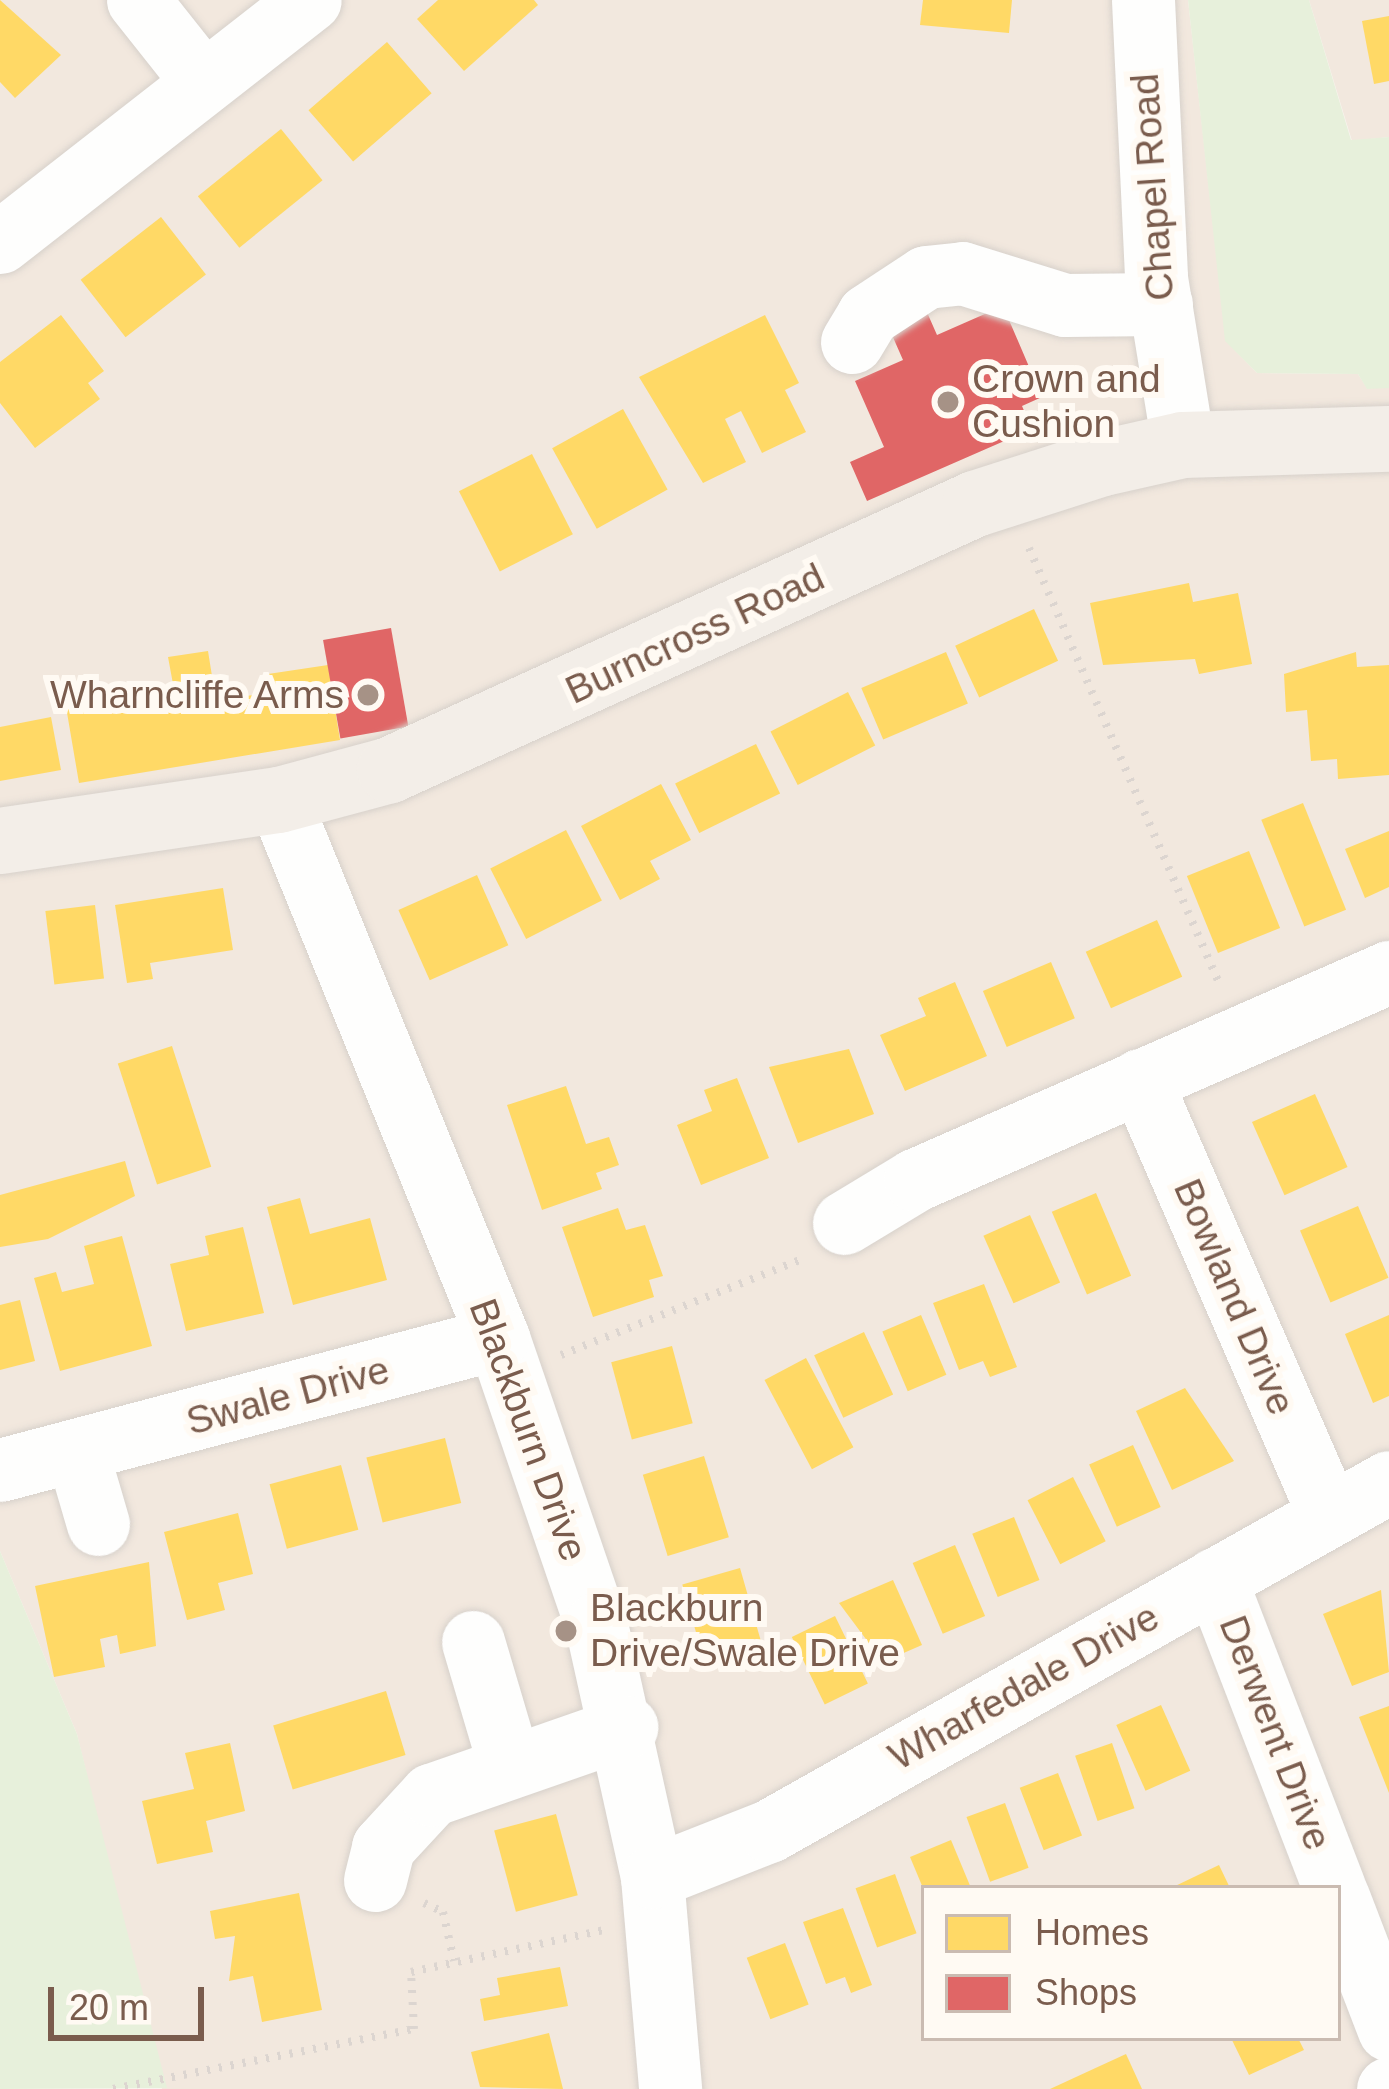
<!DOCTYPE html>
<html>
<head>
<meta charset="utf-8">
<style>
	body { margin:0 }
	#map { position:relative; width:1389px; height:2089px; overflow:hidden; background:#f9f5f0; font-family:Arial,sans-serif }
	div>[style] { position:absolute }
	.residential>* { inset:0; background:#f2e8de }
	.green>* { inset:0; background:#e7f0db }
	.homes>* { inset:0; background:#ffd966; transform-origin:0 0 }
	.shops>* { inset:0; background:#e06666; transform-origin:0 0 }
	.path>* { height:8px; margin-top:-4px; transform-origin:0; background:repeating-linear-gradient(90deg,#dcd5d0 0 3px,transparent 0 12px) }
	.roads { filter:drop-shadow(0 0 3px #d7d1cb) drop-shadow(0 0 3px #d7d1cb) }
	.minor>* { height:63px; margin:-31.5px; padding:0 31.5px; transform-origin:31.5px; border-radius:31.5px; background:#fefefd }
	.major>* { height:66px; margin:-33px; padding:0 33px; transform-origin:33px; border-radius:33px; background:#f3eee8 }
	.dots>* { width:33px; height:33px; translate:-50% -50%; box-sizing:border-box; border:6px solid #fffaf3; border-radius:50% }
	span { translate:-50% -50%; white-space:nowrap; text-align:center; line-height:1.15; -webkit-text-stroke:12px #fffaf3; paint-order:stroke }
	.street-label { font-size:39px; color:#7a5c4d }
	.poi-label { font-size:39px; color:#7a5c4d }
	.left { translate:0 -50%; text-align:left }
	.right { translate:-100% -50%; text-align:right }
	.legend { position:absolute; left:921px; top:1885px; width:420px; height:156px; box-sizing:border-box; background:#fffaf3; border:3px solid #cabbb1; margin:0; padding:15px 21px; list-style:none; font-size:36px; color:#7a5c4d }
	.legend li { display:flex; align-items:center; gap:24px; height:60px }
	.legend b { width:60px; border:3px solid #cabbb1 }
	.scale { position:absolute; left:48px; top:1987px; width:156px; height:54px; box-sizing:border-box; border:6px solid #7a5c4d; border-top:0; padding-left:15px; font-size:36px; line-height:42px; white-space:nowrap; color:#7a5c4d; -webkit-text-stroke:9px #fffaf3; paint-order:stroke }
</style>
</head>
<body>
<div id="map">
	<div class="residential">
		<i style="clip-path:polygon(evenodd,0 0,1188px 0,1226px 341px,1257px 373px,1358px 374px,1367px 388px,1389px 388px,1389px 2089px,162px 2089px,77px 1734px,0 1551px,0 0,924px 1888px,1338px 1888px,1338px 2038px,924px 2038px,924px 1888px)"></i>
		<i style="clip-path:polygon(1309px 0,1389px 0,1389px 137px,1352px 141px)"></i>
	</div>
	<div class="green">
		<i style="clip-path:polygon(1188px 0,1309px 0,1351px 140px,1389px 137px,1389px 388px,1367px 389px,1358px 374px,1257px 373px,1225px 341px)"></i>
		<i style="clip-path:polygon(0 1551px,77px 1734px,167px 2088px,0 2089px)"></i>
	</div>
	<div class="homes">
		<i style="clip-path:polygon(0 0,61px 55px,15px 98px,0 82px)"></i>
		<i style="clip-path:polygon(438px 0,534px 0,538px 5px,464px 71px,417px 19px)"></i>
		<i style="clip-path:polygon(923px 0,1012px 0,1009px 33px,920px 25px)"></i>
		<i style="clip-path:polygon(1389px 16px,1389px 81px,1374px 84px,1362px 21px)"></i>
		<i style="left:387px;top:42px;width:68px;height:104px;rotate:49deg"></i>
		<i style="left:281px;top:129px;width:66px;height:107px;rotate:51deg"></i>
		<i style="left:161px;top:217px;width:73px;height:102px;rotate:52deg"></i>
		<i style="clip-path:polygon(61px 315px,104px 371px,88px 383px,100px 399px,35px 448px,0 403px,0 362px)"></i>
		<i style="clip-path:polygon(765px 315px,799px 383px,785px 390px,806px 432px,762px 453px,741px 411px,725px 419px,746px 462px,703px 483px,639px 377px)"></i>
		<i style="left:623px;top:409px;width:92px;height:81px;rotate:61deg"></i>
		<i style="left:532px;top:454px;width:90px;height:82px;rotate:63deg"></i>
		<i style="clip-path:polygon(1189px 583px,1193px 602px,1238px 593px,1252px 664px,1199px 674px,1195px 659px,1103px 665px,1090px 603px)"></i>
		<i style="left:1034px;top:609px;width:57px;height:87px;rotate:65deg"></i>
		<i style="clip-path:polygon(208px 651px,216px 701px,271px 692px,268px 674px,328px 665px,340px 740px,79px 783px,65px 701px,173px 684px,168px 657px)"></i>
		<i style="left:946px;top:652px;width:56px;height:92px;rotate:67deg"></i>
		<i style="clip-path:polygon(1356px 652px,1357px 667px,1389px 665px,1389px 775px,1338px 779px,1337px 759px,1311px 761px,1307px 710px,1286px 712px,1284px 674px)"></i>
		<i style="left:848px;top:692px;width:60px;height:87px;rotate:63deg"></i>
		<i style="clip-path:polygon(51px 717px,61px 770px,0 781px,0 727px)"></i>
		<i style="left:756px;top:744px;width:55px;height:90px;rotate:64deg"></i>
		<i style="clip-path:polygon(661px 784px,691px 840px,650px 861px,660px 879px,620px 900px,581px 826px)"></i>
		<i style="left:1303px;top:803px;width:115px;height:45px;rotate:68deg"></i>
		<i style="left:566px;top:830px;width:79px;height:85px;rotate:63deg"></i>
		<i style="clip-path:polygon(1389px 831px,1389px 887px,1365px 898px,1345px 849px)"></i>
		<i style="left:1249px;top:851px;width:83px;height:67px;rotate:68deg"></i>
		<i style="left:477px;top:875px;width:77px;height:86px;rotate:66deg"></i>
		<i style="clip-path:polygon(223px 888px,233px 950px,150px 963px,153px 979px,127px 983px,115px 905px)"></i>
		<i style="left:95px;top:905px;width:74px;height:50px;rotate:83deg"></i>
		<i style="left:1157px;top:920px;width:62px;height:78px;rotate:66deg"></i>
		<i style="left:1051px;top:962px;width:61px;height:74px;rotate:67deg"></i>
		<i style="clip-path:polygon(955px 982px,987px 1056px,905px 1091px,880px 1035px,926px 1016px,918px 998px)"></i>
		<i style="left:172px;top:1046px;width:127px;height:57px;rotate:72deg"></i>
		<i style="clip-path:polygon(849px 1049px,874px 1114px,798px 1143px,769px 1067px)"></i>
		<i style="clip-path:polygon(737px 1078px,769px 1158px,701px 1185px,677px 1125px,712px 1111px,704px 1090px)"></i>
		<i style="clip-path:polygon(566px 1086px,586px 1144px,609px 1137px,619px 1165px,596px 1173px,602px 1189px,542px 1210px,507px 1105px)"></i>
		<i style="left:1315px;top:1094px;width:80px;height:69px;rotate:66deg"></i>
		<i style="clip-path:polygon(125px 1161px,135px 1196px,48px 1239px,0 1247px,0 1195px)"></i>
		<i style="left:1096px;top:1193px;width:90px;height:48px;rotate:67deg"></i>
		<i style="clip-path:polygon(300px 1198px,310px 1234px,370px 1218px,387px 1280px,293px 1305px,267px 1207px)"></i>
		<i style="left:1358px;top:1206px;width:78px;height:63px;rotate:67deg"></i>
		<i style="clip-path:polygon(618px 1208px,626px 1230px,645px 1225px,663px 1276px,649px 1280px,654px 1297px,593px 1317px,562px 1227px)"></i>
		<i style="left:1030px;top:1215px;width:74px;height:51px;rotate:66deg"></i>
		<i style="clip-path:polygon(243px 1227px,264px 1313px,186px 1331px,170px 1264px,209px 1255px,205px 1236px)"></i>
		<i style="clip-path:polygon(122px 1236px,152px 1346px,60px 1371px,34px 1278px,56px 1272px,62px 1292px,94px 1284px,84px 1246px)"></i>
		<i style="clip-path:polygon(984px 1284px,1017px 1367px,990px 1377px,983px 1361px,959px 1370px,933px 1303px)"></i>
		<i style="clip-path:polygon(20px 1300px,35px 1361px,0 1370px,0 1305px)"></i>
		<i style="left:921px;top:1315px;width:65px;height:42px;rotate:67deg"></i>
		<i style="clip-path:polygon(1389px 1315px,1389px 1396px,1373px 1403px,1345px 1334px)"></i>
		<i style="left:864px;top:1332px;width:69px;height:55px;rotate:65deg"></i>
		<i style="left:672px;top:1346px;width:80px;height:63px;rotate:75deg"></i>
		<i style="left:806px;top:1358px;width:101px;height:47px;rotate:62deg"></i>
		<i style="clip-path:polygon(1185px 1388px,1234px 1461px,1172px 1490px,1136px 1411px)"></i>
		<i style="left:445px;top:1438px;width:67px;height:81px;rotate:76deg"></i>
		<i style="left:1133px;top:1445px;width:68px;height:48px;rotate:66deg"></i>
		<i style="left:704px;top:1456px;width:85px;height:64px;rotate:73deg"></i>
		<i style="left:341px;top:1465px;width:67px;height:74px;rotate:75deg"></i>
		<i style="left:1073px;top:1477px;width:72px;height:51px;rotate:63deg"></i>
		<i style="clip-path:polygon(238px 1513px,253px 1574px,218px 1583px,225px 1610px,187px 1620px,164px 1532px)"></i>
		<i style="left:1014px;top:1517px;width:68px;height:45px;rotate:68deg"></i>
		<i style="left:955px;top:1545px;width:77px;height:46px;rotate:67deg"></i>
		<i style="clip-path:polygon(149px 1562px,156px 1646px,120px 1654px,117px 1635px,100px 1639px,105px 1667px,54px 1677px,35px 1586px)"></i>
		<i style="left:740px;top:1568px;width:87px;height:60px;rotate:74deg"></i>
		<i style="clip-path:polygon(893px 1580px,922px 1645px,883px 1662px,839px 1603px)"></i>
		<i style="clip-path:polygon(1381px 1590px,1389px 1672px,1352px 1686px,1323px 1614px)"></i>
		<i style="left:835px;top:1616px;width:75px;height:48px;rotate:64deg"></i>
		<i style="left:386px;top:1691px;width:67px;height:118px;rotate:73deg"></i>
		<i style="left:1161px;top:1705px;width:72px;height:49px;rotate:66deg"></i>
		<i style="clip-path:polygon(1389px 1706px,1389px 1793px,1359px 1717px)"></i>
		<i style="clip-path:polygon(230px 1743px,245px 1811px,206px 1821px,213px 1852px,157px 1864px,142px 1801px,194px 1789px,185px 1753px)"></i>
		<i style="left:1112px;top:1743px;width:69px;height:39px;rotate:71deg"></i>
		<i style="left:1058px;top:1773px;width:67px;height:41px;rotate:69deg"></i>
		<i style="left:1005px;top:1803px;width:69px;height:41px;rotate:70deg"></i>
		<i style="left:556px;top:1814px;width:84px;height:64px;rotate:75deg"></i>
		<i style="clip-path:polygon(951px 1840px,971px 1888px,923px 1888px,910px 1857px)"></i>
		<i style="clip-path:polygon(1219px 1865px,1230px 1888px,1171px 1888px)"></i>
		<i style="left:895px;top:1874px;width:63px;height:42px;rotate:70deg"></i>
		<i style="clip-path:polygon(299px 1893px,322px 2010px,262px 2022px,253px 1976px,229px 1981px,235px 1936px,215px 1939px,210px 1911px)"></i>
		<i style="clip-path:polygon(843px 1908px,872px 1985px,851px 1993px,845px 1977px,826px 1984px,803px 1922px)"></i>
		<i style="left:785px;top:1943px;width:66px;height:41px;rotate:69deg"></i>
		<i style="clip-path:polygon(560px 1967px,568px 2006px,484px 2021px,480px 1999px,500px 1995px,497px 1978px)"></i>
		<i style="clip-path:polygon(549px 2033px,563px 2089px,480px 2087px,471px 2052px)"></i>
		<i style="clip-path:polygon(1231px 2038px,1298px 2038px,1304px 2050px,1249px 2075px)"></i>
		<i style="clip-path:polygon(1126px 2054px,1142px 2089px,1050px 2089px,1089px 2071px)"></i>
	</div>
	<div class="shops">
		<i style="clip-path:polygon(1003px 306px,1042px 397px,1022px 406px,1032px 429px,867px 501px,850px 462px,884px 447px,855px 381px,903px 360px,888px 326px,926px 310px,937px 335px)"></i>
		<i style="left:391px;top:628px;width:100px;height:69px;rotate:80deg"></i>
	</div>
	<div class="path">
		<i style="left:1029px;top:548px;width:477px;rotate:66.4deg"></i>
		<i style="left:561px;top:1355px;width:259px;rotate:-21.7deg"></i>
		<i style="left:424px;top:1903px;width:21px;rotate:25deg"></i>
		<i style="left:443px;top:1912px;width:50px;rotate:77.3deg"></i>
		<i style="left:113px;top:2089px;width:307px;rotate:-11.3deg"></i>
		<i style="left:414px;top:2029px;width:57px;rotate:-93deg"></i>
		<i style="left:411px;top:1972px;width:198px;rotate:-12.3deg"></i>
	</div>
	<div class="roads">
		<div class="minor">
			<i style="left:138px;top:0;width:105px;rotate:51.6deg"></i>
			<i style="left:1143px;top:0;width:278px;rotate:87.3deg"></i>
			<i style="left:1156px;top:278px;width:169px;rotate:80.8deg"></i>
			<i style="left:0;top:242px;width:393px;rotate:-38deg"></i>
			<i style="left:852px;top:342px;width:31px;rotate:-59deg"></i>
			<i style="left:868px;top:315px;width:69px;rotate:-33.2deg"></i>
			<i style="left:926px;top:277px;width:36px;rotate:-6deg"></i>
			<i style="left:962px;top:273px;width:108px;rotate:17.3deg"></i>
			<i style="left:1065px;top:305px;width:96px;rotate:-0.6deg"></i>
			<i style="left:279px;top:800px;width:581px;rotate:67.85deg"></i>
			<i style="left:498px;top:1338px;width:302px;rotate:71.1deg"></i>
			<i style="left:596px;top:1624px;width:259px;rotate:77.5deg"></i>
			<i style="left:652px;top:1877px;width:213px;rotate:85.1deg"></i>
			<i style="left:1140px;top:1080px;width:473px;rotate:66.5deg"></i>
			<i style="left:844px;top:1223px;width:83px;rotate:-31.2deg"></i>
			<i style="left:915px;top:1180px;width:518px;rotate:-23.69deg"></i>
			<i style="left:77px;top:1452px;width:75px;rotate:73.7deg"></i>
			<i style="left:0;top:1470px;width:515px;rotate:-14.85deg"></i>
			<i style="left:1215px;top:1579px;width:331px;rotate:68.9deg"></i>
			<i style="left:473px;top:1642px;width:130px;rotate:73.5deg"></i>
			<i style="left:652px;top:1877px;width:126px;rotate:-21.5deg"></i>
			<i style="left:769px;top:1831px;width:711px;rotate:-29.38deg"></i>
			<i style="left:375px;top:1880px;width:34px;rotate:-76deg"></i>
			<i style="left:383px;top:1847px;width:71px;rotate:-47.3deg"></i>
			<i style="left:431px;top:1795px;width:207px;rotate:-19.2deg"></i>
			<i style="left:1338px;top:1897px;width:142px;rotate:69deg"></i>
			<i style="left:1388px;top:2089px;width:1px;rotate:-45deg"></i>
		</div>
		<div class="major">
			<i style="left:0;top:841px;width:282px;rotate:-8.4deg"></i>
			<i style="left:279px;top:800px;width:115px;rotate:-15.1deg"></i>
			<i style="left:390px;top:770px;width:643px;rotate:-24.45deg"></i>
			<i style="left:975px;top:504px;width:134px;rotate:-17.8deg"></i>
			<i style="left:1103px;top:463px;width:82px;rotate:-12.7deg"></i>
			<i style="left:1183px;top:445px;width:206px;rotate:-1.7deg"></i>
		</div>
	</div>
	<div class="dots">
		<i style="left:948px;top:402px;background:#a69286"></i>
		<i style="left:368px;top:695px;background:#a69286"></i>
		<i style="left:566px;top:1631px;background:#a69286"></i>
	</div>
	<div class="street-label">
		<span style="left:1153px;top:187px;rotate:-94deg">Chapel Road</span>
		<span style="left:695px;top:634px;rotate:-25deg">Burncross Road</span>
		<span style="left:1234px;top:1297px;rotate:67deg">Bowland Drive</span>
		<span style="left:288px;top:1396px;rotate:-15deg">Swale Drive</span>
		<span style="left:528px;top:1430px;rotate:70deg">Blackburn Drive</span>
		<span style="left:1024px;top:1687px;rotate:-29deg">Wharfedale Drive</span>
		<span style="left:1275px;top:1733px;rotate:69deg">Derwent Drive</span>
	</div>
	<div class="poi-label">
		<span class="left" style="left:972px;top:402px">Crown and<br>Cushion</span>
		<span class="right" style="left:344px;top:695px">Wharncliffe Arms</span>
		<span class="left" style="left:590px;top:1631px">Blackburn<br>Drive/Swale Drive</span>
	</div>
	<ul class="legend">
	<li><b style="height:33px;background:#ffd966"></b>Homes</li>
	<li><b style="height:33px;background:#e06666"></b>Shops</li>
	</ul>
	<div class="scale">20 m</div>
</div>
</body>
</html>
